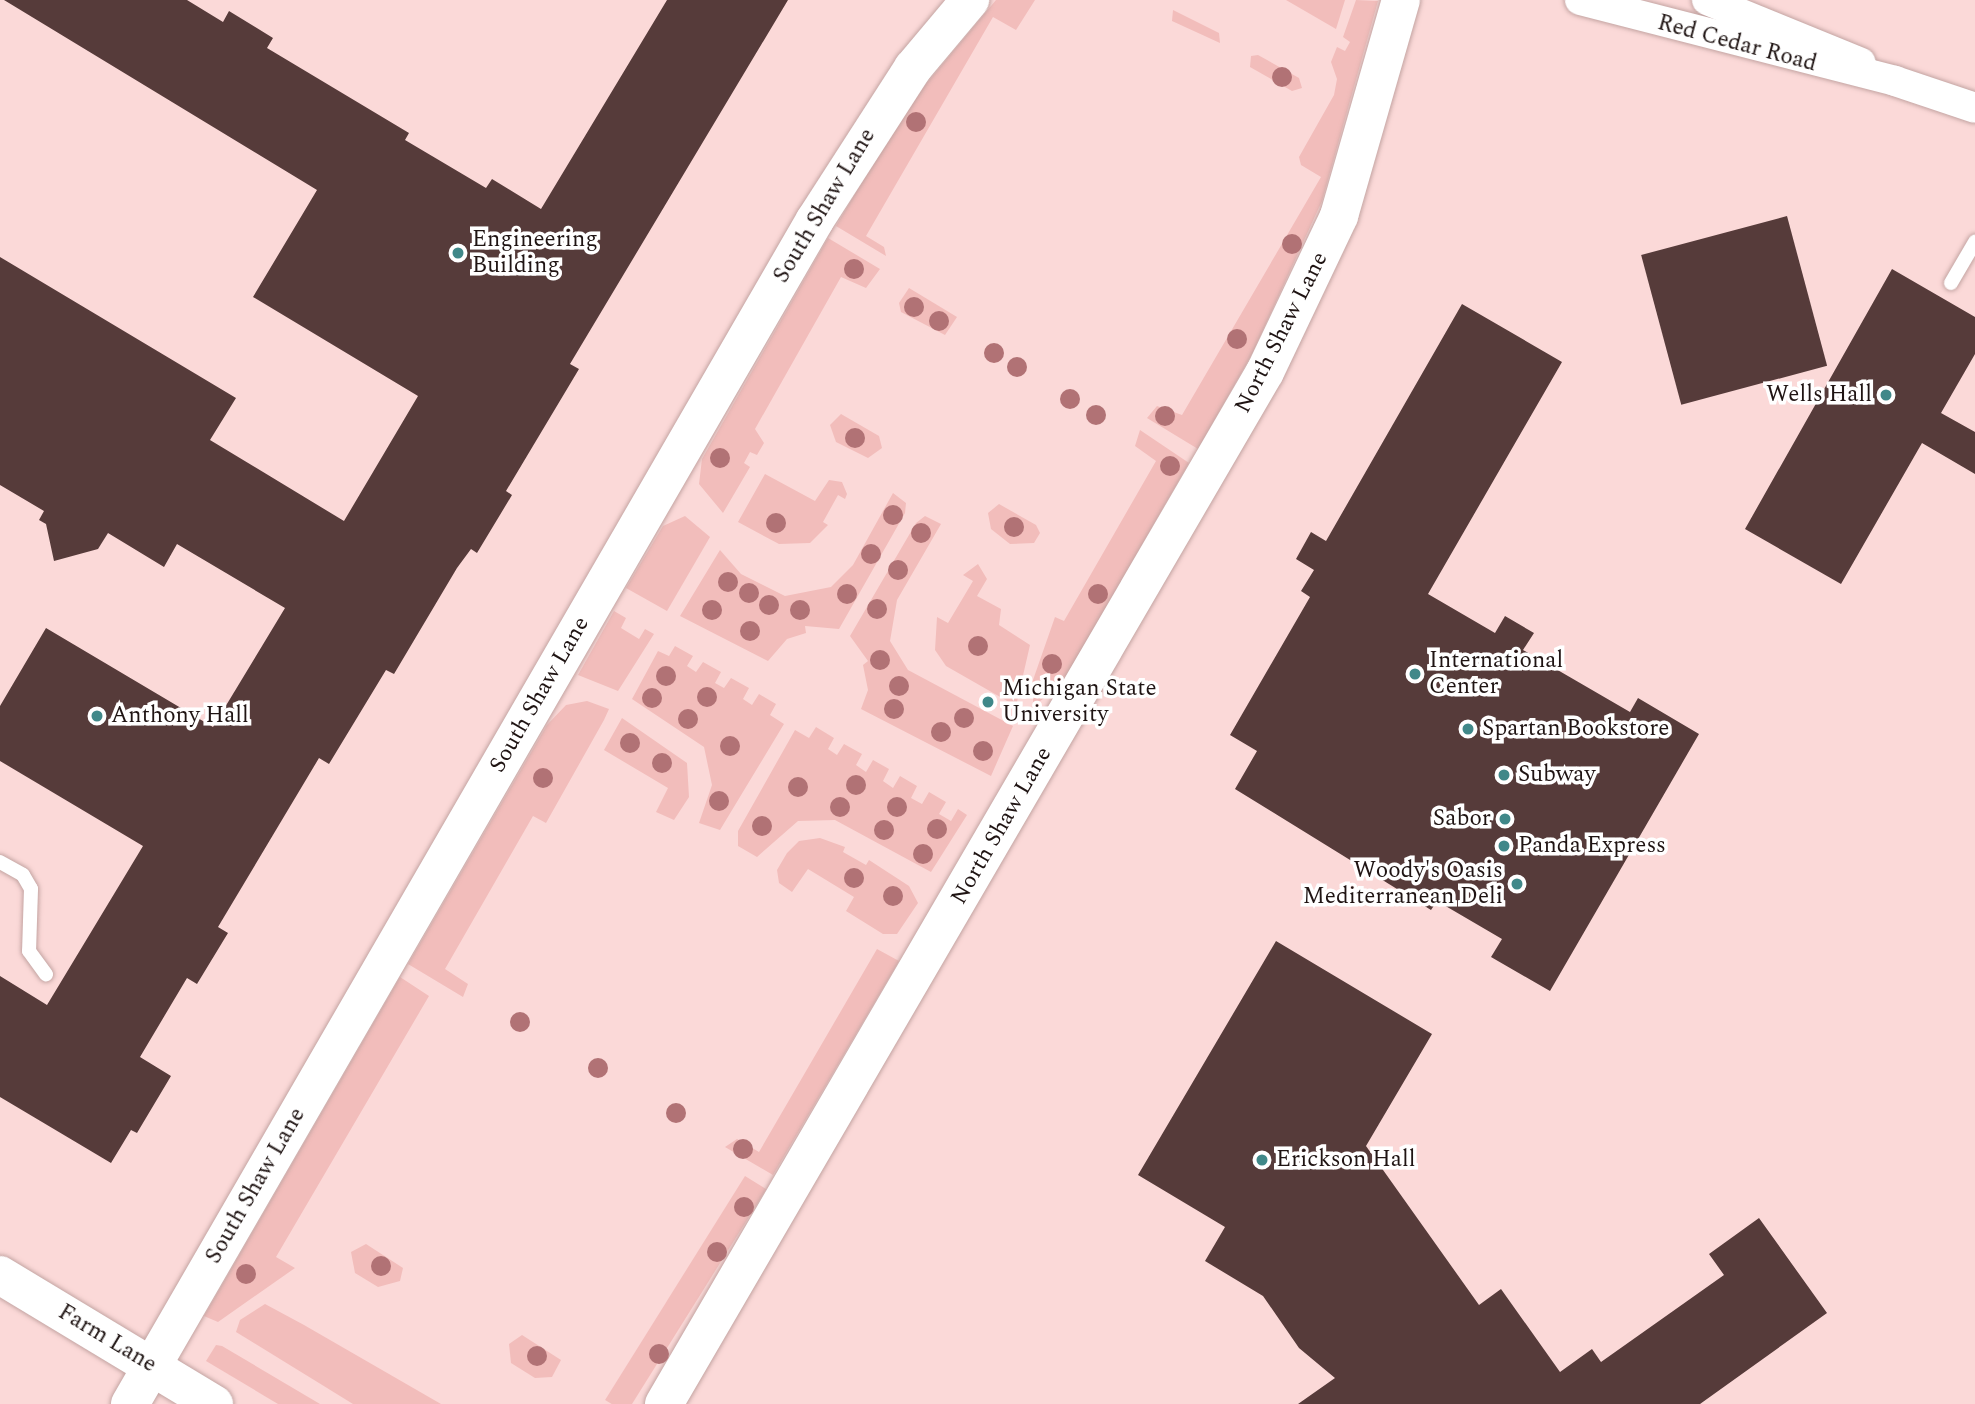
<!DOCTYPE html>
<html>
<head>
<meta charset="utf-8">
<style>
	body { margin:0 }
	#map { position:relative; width:1975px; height:1404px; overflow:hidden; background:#fbd9d8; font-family:Spectral,serif }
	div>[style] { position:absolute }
	.green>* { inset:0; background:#f2bdbb; transform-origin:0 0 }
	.building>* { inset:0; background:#563b3a; transform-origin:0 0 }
	.roads { filter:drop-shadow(0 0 2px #c3a4a2) drop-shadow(0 0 2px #c3a4a2) }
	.lane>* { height:14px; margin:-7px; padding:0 7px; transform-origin:7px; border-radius:7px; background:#fff }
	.street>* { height:30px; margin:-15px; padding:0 15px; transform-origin:15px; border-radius:15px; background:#fff }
	.secondary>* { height:38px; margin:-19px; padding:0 19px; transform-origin:19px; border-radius:19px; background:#fff }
	.trees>* { width:20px; height:20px; margin:-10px; border-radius:50%; background:#b17275 }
	.dots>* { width:19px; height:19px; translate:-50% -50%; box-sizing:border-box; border:4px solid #fff; border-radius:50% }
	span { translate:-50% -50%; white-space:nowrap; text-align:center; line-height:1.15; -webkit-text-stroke:7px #fff; paint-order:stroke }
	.street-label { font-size:23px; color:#1f1413 }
	.poi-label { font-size:23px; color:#1f1413 }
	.left { translate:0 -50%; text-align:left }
	.right { translate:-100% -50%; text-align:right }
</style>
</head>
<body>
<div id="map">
	<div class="green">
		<i style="clip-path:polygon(996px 0,1035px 0,1016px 30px,993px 17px,866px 236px,884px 247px,886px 256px,836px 226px,906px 108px)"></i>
		<i style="clip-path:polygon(1286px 0,1345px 0,1336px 29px)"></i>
		<i style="clip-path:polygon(1356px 0,1378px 1px,1322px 201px,1252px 354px,1198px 449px,1147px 418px,1157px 406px,1182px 415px,1321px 177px,1301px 165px,1299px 157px,1334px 95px,1337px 79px,1331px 62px,1337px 47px,1345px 51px,1350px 42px,1343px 37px)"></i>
		<i style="clip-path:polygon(1173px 10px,1219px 33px,1220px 43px,1172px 21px)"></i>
		<i style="clip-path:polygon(1258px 55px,1299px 78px,1302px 88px,1292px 91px,1250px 67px,1251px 56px)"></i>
		<i style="clip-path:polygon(828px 238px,880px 269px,866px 288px,841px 277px,755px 429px,764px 443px,757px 455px,750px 452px,744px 463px,750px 467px,723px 513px,699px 484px,702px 459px)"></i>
		<i style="clip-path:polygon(909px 288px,957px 317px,945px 335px,901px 312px,899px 303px)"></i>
		<i style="clip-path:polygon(841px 414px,879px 436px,882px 448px,868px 458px,836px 442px,830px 425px)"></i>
		<i style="clip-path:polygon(1140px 430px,1189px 463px,1060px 687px,1033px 706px,1033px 680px,1055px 617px,1064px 621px,1156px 461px,1135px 446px)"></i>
		<i style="clip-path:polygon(765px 474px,815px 501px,829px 480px,842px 482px,847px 494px,845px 499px,838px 495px,823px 522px,828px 525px,810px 543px,779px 544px,738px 522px)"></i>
		<i style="clip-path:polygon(893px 493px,906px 503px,905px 513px,839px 629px,805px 626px,806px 633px,787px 639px,768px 661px,680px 616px,720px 550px,741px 574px,785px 596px,831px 587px,853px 565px)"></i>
		<i style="clip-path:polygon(999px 504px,1036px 525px,1040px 533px,1034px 543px,1010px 544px,991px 529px,988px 513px)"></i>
		<i style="clip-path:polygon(685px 516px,710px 537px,667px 611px,626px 588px,663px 526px)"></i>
		<i style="clip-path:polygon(925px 516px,941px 524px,897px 600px,890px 641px,908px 670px,1013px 726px,991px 776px,861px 709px,868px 690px,863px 665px,868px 661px,850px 636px,916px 523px)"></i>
		<i style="clip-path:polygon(978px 564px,987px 579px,977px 596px,1001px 609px,999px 625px,1030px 645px,1016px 706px,946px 666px,935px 650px,937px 617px,948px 623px,973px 581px,963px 575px)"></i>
		<i style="clip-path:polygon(614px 611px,626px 618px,621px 628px,639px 639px,645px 629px,654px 634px,618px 691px,578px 675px)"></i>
		<i style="clip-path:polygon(675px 646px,693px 656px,687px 666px,696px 672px,703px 662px,721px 672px,715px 683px,724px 688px,731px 678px,749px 688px,743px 699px,752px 705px,759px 694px,776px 704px,770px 715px,784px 724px,720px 830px,699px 823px,712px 785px,704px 747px,632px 699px,658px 651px,669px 656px)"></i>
		<i style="clip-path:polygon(587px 701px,609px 709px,604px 720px,546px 823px,533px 816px,445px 969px,468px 984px,463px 997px,408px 964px,547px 725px,566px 705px)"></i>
		<i style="clip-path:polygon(622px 718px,687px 763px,689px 797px,674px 820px,656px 812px,668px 788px,604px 750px)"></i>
		<i style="clip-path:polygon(816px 727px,834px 738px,828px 749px,837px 755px,844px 744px,862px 754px,856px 765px,866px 772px,873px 760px,889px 769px,883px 781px,893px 788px,900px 776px,917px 786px,911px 798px,922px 804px,929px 792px,946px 802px,939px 814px,951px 821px,958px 809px,967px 815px,931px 872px,835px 820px,798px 821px,757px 857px,738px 846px,738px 831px,795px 730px,809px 738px)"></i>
		<i style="clip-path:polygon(820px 838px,845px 847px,843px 852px,866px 865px,869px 860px,909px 886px,918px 903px,897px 934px,883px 934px,846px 911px,854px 897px,808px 869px,792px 892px,779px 883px,777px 870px,787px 853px,799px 841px)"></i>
		<i style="clip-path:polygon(877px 949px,899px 961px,773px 1175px,725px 1147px,737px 1139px,759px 1152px)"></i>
		<i style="clip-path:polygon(400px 977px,429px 996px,276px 1257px,295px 1268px,218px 1322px,204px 1316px)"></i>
		<i style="left:745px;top:1176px;width:25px;height:264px;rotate:32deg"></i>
		<i style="clip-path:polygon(366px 1244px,403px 1268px,400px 1281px,378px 1287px,355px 1273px,351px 1252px)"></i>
		<i style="clip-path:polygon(265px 1304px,304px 1325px,441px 1404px,353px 1404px,236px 1332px,240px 1320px)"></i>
		<i style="clip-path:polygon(522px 1335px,561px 1360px,552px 1377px,535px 1378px,511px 1363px,509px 1344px)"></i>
		<i style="clip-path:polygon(216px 1345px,222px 1346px,320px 1404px,278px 1404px,206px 1361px)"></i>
	</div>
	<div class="building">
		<i style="clip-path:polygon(4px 0,187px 0,223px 22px,229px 11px,273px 38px,267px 48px,409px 133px,405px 140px,486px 188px,492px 179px,541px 209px,667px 0,788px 0,570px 364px,579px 369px,506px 491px,512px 495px,477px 553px,471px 549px,457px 568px,394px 674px,386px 670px,329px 764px,319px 758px,218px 927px,228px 933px,197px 984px,187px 978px,140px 1057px,171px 1076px,137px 1133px,131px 1130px,111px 1163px,0 1097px,0 976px,47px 1005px,143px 846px,0 761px,0 706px,46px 628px,213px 727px,285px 608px,177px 544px,164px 567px,108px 533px,98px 549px,54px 561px,46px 524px,39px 520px,44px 511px,0 485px,0 257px,236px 398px,210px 440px,344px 521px,418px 396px,253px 297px,317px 190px)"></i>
		<i style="left:1787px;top:216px;width:155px;height:151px;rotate:75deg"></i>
		<i style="clip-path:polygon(1892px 269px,1975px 317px,1975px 354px,1941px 413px,1975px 432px,1975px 474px,1922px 443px,1841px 584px,1745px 529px)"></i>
		<i style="clip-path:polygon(1462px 304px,1562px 362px,1428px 594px,1495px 633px,1505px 616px,1534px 633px,1523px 650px,1630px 712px,1638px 698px,1699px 734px,1550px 991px,1491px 957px,1502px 939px,1437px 901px,1431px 910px,1235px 789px,1257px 751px,1230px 735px,1310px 597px,1301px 591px,1314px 570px,1296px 559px,1311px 532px,1326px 541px)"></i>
		<i style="clip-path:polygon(1276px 941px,1432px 1034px,1366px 1146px,1479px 1305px,1501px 1289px,1560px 1372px,1592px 1349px,1601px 1362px,1724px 1275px,1709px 1254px,1759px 1218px,1827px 1313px,1700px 1404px,1298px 1404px,1335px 1378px,1299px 1348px,1263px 1296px,1205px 1261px,1225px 1227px,1138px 1175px)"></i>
	</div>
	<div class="roads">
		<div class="lane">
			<i style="left:1951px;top:283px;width:48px;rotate:-59.7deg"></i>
			<i style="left:0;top:862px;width:26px;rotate:29deg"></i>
			<i style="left:23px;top:875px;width:16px;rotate:60deg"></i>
			<i style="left:31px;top:889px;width:62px;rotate:91.8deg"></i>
			<i style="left:29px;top:951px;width:29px;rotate:54deg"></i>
		</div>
		<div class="street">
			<i style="left:1580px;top:0;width:325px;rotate:14.4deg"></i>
			<i style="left:1895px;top:81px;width:84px;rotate:18.6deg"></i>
			<i style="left:1707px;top:0;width:166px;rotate:22.2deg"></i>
		</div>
		<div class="secondary">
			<i style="left:0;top:1275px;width:250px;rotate:31.1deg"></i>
			<i style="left:130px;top:1404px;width:1368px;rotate:-59.95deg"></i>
			<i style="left:815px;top:220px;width:181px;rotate:-57.2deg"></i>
			<i style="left:913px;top:68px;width:89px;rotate:-50deg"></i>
			<i style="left:664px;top:1404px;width:1194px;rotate:-59.79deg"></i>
			<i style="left:1265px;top:372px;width:173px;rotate:-64.6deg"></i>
			<i style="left:1339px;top:216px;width:225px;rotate:-74deg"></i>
		</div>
	</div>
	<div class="trees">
		<i style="left:1282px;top:77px"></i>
		<i style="left:916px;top:122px"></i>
		<i style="left:1292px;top:244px"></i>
		<i style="left:854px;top:269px"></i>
		<i style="left:914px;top:307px"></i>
		<i style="left:939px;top:321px"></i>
		<i style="left:1237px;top:339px"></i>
		<i style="left:994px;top:353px"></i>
		<i style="left:1017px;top:367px"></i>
		<i style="left:1070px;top:399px"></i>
		<i style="left:1096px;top:415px"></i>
		<i style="left:1165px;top:416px"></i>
		<i style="left:855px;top:438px"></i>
		<i style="left:720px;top:458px"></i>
		<i style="left:1170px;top:466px"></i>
		<i style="left:893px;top:515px"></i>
		<i style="left:776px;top:523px"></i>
		<i style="left:1014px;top:527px"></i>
		<i style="left:921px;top:533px"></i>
		<i style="left:871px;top:554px"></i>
		<i style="left:898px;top:570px"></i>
		<i style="left:728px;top:582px"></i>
		<i style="left:749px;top:593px"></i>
		<i style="left:847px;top:594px"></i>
		<i style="left:1098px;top:594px"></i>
		<i style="left:769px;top:605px"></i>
		<i style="left:877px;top:609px"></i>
		<i style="left:712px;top:610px"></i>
		<i style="left:800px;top:610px"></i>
		<i style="left:750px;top:631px"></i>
		<i style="left:978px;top:646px"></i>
		<i style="left:880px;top:660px"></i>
		<i style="left:1052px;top:664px"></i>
		<i style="left:666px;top:676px"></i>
		<i style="left:899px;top:686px"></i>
		<i style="left:707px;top:697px"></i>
		<i style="left:652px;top:698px"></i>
		<i style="left:894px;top:709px"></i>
		<i style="left:964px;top:718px"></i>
		<i style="left:688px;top:719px"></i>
		<i style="left:941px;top:732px"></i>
		<i style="left:630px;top:743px"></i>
		<i style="left:730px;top:746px"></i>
		<i style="left:983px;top:751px"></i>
		<i style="left:662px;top:763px"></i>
		<i style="left:543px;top:778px"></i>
		<i style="left:856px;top:785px"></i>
		<i style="left:798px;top:787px"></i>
		<i style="left:719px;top:801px"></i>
		<i style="left:840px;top:807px"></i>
		<i style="left:897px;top:807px"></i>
		<i style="left:762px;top:826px"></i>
		<i style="left:937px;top:829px"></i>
		<i style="left:884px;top:830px"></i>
		<i style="left:923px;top:854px"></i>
		<i style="left:854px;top:878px"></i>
		<i style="left:893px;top:896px"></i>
		<i style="left:520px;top:1022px"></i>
		<i style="left:598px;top:1068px"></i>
		<i style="left:676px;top:1113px"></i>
		<i style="left:743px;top:1149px"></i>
		<i style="left:744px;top:1207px"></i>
		<i style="left:717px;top:1252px"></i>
		<i style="left:381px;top:1266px"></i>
		<i style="left:246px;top:1274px"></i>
		<i style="left:659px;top:1354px"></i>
		<i style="left:537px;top:1356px"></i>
	</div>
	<div class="dots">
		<i style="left:458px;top:253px;background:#408889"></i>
		<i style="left:1886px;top:395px;background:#408889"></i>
		<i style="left:1415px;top:674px;background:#408889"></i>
		<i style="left:988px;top:702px;background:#408889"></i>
		<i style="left:97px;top:716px;background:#408889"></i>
		<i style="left:1468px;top:729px;background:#408889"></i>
		<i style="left:1504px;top:775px;background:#408889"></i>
		<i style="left:1505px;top:819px;background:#408889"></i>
		<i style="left:1504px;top:846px;background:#408889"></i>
		<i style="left:1517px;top:884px;background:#408889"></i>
		<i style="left:1262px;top:1160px;background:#408889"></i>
	</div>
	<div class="street-label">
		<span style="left:1737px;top:44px;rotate:15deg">Red Cedar Road</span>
		<span style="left:825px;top:206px;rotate:-59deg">South Shaw Lane</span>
		<span style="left:1282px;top:333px;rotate:-63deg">North Shaw Lane</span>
		<span style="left:540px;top:695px;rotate:-60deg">South Shaw Lane</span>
		<span style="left:1002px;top:826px;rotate:-60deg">North Shaw Lane</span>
		<span style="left:256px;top:1186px;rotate:-60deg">South Shaw Lane</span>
		<span style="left:107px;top:1339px;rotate:31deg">Farm Lane</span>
	</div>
	<div class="poi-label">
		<span class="left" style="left:472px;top:253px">Engineering<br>Building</span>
		<span class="right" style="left:1872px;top:395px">Wells Hall</span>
		<span class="left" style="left:1429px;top:674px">International<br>Center</span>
		<span class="left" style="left:1002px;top:702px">Michigan State<br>University</span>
		<span class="left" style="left:111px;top:716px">Anthony Hall</span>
		<span class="left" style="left:1482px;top:729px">Spartan Bookstore</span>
		<span class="left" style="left:1518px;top:775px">Subway</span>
		<span class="right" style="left:1491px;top:819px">Sabor</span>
		<span class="left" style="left:1518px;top:846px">Panda Express</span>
		<span class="right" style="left:1503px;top:884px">Woody's Oasis<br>Mediterranean Deli</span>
		<span class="left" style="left:1276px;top:1160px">Erickson Hall</span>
	</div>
</div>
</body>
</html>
